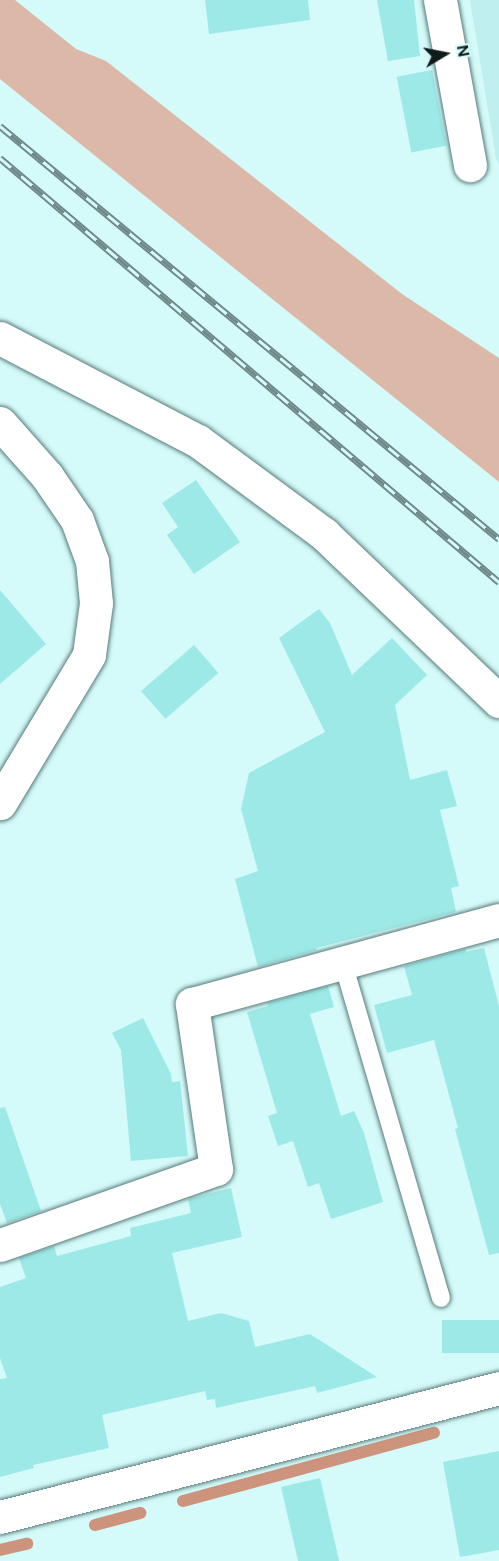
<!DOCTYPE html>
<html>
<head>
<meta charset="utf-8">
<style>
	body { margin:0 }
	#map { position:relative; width:499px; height:1561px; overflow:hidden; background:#d4fafa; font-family:"DM Sans",sans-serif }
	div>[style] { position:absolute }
	.built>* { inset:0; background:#bfefef }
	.green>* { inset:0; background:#dcb8a9 }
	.stream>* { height:12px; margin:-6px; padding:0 6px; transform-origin:6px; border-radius:6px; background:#cc947d }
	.building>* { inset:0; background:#9de9e8; transform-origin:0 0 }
	.roads { filter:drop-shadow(0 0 2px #587a7a) drop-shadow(0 0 2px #587a7a) }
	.service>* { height:18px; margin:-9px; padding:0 9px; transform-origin:9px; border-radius:9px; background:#fff }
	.minor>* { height:33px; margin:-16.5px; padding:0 16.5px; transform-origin:16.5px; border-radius:16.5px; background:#fff }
	.tertiary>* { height:33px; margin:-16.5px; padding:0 16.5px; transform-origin:16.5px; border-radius:16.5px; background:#fff }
	.rail>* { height:7px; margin-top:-3.5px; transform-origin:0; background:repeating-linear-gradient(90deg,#d4fafa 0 14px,#6f8888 0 28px); box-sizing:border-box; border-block:2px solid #6f8888 }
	span { translate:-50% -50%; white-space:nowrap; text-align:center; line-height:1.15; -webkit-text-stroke:4.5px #d4fafa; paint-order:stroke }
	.north { position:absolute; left:415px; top:24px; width:60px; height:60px; -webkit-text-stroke:4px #d4fafa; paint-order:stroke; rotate:80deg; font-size:16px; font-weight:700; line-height:24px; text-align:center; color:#0e1c1c }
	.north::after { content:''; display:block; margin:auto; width:21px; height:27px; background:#0e1c1c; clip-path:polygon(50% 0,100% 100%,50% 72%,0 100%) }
</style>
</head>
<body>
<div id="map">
	<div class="built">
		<i style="clip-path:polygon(470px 0,499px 0,499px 164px,496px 158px)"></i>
	</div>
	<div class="green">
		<i style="clip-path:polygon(0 0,15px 0,76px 49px,106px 61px,402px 294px,499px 358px,499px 482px,0 79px)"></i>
	</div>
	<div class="stream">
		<i style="left:183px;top:1501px;width:260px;rotate:-15.2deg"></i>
		<i style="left:95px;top:1525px;width:47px;rotate:-14.9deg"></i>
		<i style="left:0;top:1550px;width:28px;rotate:-13deg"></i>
	</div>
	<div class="building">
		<i style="clip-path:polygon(205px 0,308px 0,310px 20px,209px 34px)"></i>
		<i style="clip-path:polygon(377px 0,414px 0,420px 56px,388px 61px)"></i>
		<i style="left:432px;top:70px;width:77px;height:36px;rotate:79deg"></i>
		<i style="clip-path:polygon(196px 480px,240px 542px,194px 574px,167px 535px,178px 527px,162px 503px)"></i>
		<i style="clip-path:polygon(0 590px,46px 644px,0 684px)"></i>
		<i style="clip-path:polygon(319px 609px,330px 623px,352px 675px,392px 638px,427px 675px,395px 705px,410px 780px,447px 770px,457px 806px,440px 810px,459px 886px,451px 888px,456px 912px,316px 948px,317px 950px,258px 967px,235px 879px,258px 871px,241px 809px,249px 773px,325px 732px,279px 638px)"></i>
		<i style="left:194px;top:645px;width:37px;height:70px;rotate:49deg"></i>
		<i style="clip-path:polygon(484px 948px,499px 1006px,499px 1253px,489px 1255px,455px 1129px,458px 1128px,434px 1040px,387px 1053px,374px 1005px,412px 995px,404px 966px,465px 949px,466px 952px)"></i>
		<i style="clip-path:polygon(328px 986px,334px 1007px,310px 1014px,341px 1116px,354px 1111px,364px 1133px,383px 1202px,331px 1219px,319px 1183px,308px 1187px,293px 1141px,278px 1146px,268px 1116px,277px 1113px,247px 1012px,268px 1006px,267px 1003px)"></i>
		<i style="clip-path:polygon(143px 1018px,171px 1074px,172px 1082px,180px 1081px,188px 1156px,131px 1161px,121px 1050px,112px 1033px)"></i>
		<i style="clip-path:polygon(5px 1107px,41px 1211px,7px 1223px,0 1204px,0 1108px)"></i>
		<i style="clip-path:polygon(231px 1188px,242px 1237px,172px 1253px,188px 1321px,221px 1313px,249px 1321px,255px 1347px,310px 1334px,377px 1377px,317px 1393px,315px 1386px,216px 1408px,215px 1399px,207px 1400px,205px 1391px,102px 1415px,109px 1448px,33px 1465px,34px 1468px,0 1477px,0 1379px,7px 1378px,0 1358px,0 1287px,26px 1278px,19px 1258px,54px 1246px,57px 1256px,131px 1236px,130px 1228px,191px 1213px,188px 1199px)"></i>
		<i style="left:499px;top:1320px;width:33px;height:57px;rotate:90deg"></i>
		<i style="clip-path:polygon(499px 1451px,499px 1550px,460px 1557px,443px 1462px)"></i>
		<i style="left:320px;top:1478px;width:85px;height:40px;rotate:77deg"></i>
	</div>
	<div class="roads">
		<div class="service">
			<i style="left:343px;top:963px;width:349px;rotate:73.7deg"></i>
		</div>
		<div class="minor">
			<i style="left:440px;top:0;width:168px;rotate:79.7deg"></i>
			<i style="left:0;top:423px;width:71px;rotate:48.4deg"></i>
			<i style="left:47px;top:476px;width:53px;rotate:55.7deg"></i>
			<i style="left:77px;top:520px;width:44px;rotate:69.9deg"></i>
			<i style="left:92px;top:561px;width:42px;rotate:84.6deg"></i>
			<i style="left:96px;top:603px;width:52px;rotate:97.7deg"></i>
			<i style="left:89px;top:655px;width:173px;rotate:121deg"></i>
			<i style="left:0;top:1245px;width:229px;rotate:-19.4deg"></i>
			<i style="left:216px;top:1169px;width:167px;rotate:-98.3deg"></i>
			<i style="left:192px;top:1004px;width:318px;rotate:-15.3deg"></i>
		</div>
		<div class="tertiary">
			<i style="left:0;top:338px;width:223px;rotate:27.5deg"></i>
			<i style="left:198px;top:441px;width:157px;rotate:36.4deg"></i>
			<i style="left:324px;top:534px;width:242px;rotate:43.7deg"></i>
			<i style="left:0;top:1517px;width:515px;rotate:-14.49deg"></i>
		</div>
	</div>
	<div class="rail">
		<i style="left:0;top:126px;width:648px;rotate:39.61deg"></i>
		<i style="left:0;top:158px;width:655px;rotate:40.35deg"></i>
	</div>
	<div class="north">N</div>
</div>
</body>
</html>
